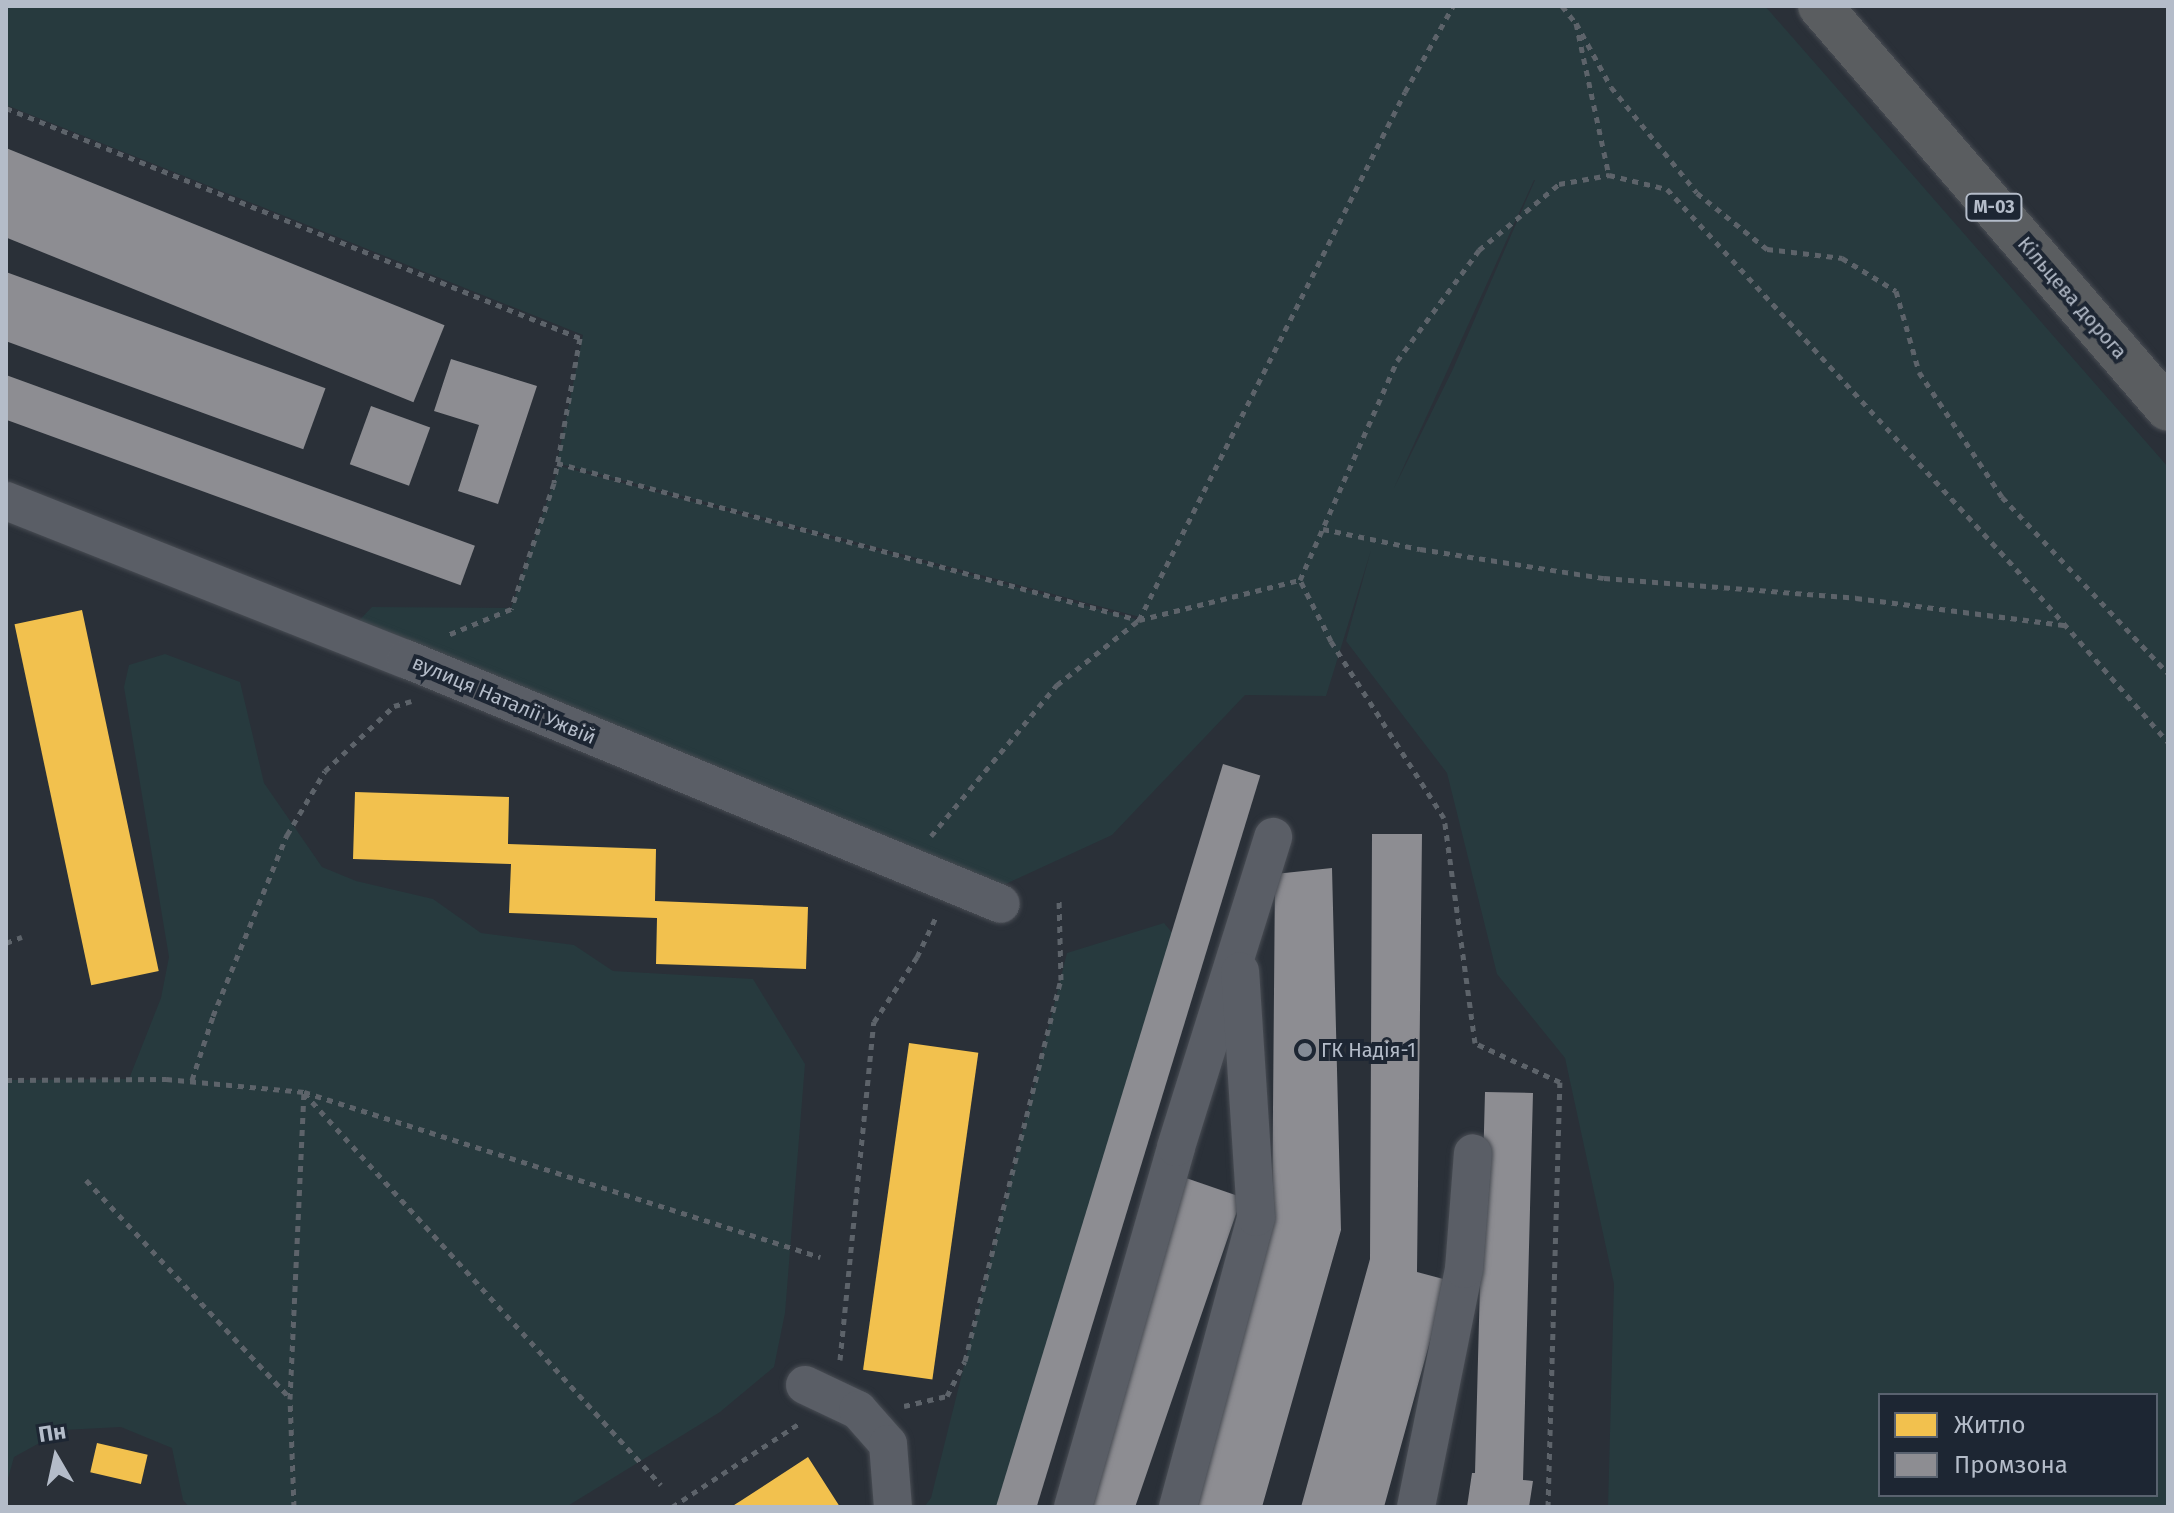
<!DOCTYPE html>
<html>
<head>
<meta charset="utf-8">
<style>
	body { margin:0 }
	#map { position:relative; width:2174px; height:1513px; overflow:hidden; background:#2a3038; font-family:"Fira Sans",sans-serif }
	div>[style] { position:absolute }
	.green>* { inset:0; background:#273a3e }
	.homes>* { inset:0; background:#f2c14e; transform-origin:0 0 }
	.industry>* { inset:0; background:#8d8d92; transform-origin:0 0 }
	.path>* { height:5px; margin-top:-2.5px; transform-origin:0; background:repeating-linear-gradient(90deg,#5d636a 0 6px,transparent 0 12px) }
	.roads { filter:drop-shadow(0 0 2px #484c53) drop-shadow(0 0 2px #484c53) }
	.minor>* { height:38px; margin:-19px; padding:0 19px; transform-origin:19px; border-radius:19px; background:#5a5e66 }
	.highway>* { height:44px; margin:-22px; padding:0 22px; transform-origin:22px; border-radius:22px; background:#5a5d60 }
	.dots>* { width:22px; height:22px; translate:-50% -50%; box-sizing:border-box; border:4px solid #1d2633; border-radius:50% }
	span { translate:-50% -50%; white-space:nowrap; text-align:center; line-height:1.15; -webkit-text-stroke:8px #1d2633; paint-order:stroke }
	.shield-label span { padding:2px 6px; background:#1d2633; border:2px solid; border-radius:6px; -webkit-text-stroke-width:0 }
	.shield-label { font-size:18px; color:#b4bcc9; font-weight:700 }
	.street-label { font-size:20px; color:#b4bcc9 }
	.poi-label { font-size:20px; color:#b4bcc9 }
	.left { translate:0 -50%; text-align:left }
	.frame { position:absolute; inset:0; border:8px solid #b4bcc9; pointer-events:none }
	.legend { position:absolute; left:1878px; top:1393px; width:280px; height:104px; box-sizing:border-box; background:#1d2633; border:2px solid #59626f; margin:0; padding:10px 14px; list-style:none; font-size:24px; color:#b4bcc9 }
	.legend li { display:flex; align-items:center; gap:16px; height:40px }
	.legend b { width:40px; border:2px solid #59626f }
	.north { position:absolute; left:16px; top:1417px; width:80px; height:80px; -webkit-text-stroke:6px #1d2633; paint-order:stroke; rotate:351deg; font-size:22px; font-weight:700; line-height:32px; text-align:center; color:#b4bcc9 }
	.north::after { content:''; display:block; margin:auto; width:28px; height:36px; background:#b4bcc9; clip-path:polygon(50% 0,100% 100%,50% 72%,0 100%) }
</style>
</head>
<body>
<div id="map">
	<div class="green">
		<i style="clip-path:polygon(evenodd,6px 6px,1765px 6px,2168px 467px,2168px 1507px,1608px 1507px,1614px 1284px,1565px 1058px,1497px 974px,1447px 773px,1346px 641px,1371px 550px,1326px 696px,1245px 695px,1112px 835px,999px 887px,348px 632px,372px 607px,511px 608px,559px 466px,1139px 620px,1140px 617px,557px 463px,583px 335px,6px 105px,6px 6px,1535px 180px,1453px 369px,1394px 488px,1534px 180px,1535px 180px,6px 6px,1880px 1395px,2156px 1395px,2156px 1495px,1880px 1495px,1880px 1395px)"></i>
		<i style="clip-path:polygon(165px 654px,240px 682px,264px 783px,322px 867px,356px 881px,433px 899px,481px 933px,574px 945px,613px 971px,753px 979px,805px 1064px,785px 1313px,774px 1367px,720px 1412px,566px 1507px,189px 1507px,183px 1500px,172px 1448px,121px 1427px,63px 1430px,14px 1457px,6px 1486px,6px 1080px,129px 1079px,161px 998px,169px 957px,124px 687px,129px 665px)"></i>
		<i style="clip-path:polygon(1164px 923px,1179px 941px,1015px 1507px,924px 1507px,931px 1498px,1067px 953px)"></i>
	</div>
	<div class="homes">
		<i style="left:82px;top:610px;width:369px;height:69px;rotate:78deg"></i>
		<i style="clip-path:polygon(355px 792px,509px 797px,508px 844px,656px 849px,655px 901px,808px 907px,806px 969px,656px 964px,657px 918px,509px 913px,511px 864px,353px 859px)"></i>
		<i style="left:909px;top:1043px;width:70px;height:330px;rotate:8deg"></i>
		<i style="left:97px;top:1443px;width:52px;height:30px;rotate:13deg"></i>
		<i style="clip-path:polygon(808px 1457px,840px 1507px,731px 1507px,742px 1500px)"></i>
	</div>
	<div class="industry">
		<i style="left:6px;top:148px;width:473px;height:83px;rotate:22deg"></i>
		<i style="left:6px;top:272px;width:340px;height:65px;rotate:20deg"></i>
		<i style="clip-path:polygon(451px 359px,537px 386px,498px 504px,458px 491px,479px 425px,434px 411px)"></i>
		<i style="left:6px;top:375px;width:499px;height:42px;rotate:20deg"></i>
		<i style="left:371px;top:406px;width:63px;height:62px;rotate:20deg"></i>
		<i style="left:1223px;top:764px;width:39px;height:775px;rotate:17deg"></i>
		<i style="clip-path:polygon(1372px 834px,1422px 834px,1417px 1272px,1447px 1280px,1384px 1507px,1301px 1507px,1370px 1259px)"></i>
		<i style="clip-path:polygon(1332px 868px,1341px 1230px,1262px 1507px,1196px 1507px,1272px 1227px,1275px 874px)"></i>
		<i style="clip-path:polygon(1485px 1092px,1533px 1093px,1523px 1480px,1533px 1481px,1529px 1507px,1467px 1507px,1472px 1473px,1475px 1473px)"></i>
		<i style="left:1186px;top:1178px;width:59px;height:343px;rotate:19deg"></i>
	</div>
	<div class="path">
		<i style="left:1562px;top:6px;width:22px;rotate:51deg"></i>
		<i style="left:1576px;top:23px;width:156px;rotate:77.8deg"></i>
		<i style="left:1576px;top:23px;width:73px;rotate:61.3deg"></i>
		<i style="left:1611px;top:87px;width:136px;rotate:50.9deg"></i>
		<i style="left:1697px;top:193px;width:90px;rotate:38.7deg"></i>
		<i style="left:1767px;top:249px;width:76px;rotate:6.8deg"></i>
		<i style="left:1842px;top:258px;width:63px;rotate:31.4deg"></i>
		<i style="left:1896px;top:291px;width:84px;rotate:74.1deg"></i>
		<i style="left:1919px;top:372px;width:150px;rotate:56.4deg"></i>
		<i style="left:2002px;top:497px;width:242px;rotate:46.7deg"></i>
		<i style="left:6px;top:108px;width:618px;rotate:21.84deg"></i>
		<i style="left:580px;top:338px;width:147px;rotate:100.2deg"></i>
		<i style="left:554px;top:483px;width:133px;rotate:108.8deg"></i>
		<i style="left:511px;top:609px;width:68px;rotate:157.6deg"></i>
		<i style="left:557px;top:463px;width:603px;rotate:15.1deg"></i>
		<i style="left:1139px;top:620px;width:591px;rotate:-63.26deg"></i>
		<i style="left:1405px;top:92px;width:98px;rotate:-60.8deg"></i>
		<i style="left:1323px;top:529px;width:99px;rotate:11.7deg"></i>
		<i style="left:1420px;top:549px;width:186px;rotate:9deg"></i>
		<i style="left:1604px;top:578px;width:253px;rotate:4.5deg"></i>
		<i style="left:1856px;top:598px;width:211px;rotate:7.4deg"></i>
		<i style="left:931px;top:836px;width:197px;rotate:-50.2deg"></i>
		<i style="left:1057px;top:685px;width:105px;rotate:-38.4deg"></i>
		<i style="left:1139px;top:620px;width:166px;rotate:-14deg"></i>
		<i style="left:6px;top:943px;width:17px;rotate:-21deg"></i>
		<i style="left:6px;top:1080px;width:160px;rotate:-0.4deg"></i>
		<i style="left:166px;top:1079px;width:139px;rotate:5.4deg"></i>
		<i style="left:304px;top:1092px;width:542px;rotate:17.73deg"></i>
		<i style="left:192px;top:1080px;width:67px;rotate:-71.8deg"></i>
		<i style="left:213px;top:1016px;width:196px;rotate:-67.8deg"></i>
		<i style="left:287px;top:835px;width:74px;rotate:-59.3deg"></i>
		<i style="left:325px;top:771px;width:95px;rotate:-43.3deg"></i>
		<i style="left:394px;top:706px;width:18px;rotate:-16deg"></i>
		<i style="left:304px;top:1093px;width:530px;rotate:47.68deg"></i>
		<i style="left:86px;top:1180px;width:299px;rotate:46.9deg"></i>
		<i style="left:840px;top:1360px;width:340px;rotate:-84.3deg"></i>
		<i style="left:874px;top:1022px;width:78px;rotate:-56.5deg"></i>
		<i style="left:917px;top:957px;width:44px;rotate:-64.6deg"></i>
		<i style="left:904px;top:1406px;width:44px;rotate:-13.1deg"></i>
		<i style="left:947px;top:1396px;width:39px;rotate:-63deg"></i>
		<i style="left:965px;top:1361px;width:393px;rotate:-75.9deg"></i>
		<i style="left:1061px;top:980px;width:83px;rotate:-91.4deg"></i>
		<i style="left:294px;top:1507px;width:108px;rotate:-92.1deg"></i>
		<i style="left:290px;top:1399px;width:306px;rotate:-87.4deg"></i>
		<i style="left:672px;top:1507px;width:153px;rotate:-33.3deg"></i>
		<i style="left:1548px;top:1507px;width:425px;rotate:-88.4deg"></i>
		<i style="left:1560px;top:1082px;width:94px;rotate:-155.4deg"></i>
		<i style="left:1475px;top:1043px;width:227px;rotate:-97.8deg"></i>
		<i style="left:1444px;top:818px;width:210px;rotate:-122.6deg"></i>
		<i style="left:1331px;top:641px;width:68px;rotate:-116.9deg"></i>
		<i style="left:1300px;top:580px;width:240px;rotate:-66.1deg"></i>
		<i style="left:1397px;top:361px;width:138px;rotate:-53.5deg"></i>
		<i style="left:1479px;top:250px;width:104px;rotate:-39.5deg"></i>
		<i style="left:1559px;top:184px;width:51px;rotate:-10.2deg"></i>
		<i style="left:1609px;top:175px;width:60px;rotate:13.6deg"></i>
		<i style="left:1667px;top:189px;width:516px;rotate:47.43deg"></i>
		<i style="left:2016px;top:569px;width:230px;rotate:48.7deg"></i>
	</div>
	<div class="roads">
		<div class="minor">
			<i style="left:6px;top:501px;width:430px;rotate:21.6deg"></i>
			<i style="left:406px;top:659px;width:643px;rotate:22.38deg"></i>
			<i style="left:805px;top:1385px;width:59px;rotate:25.3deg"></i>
			<i style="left:858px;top:1410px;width:45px;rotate:48.6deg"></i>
			<i style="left:888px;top:1444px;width:63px;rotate:85.5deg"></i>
			<i style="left:1073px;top:1507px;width:374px;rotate:-74deg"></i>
			<i style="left:1176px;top:1147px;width:325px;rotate:-72.6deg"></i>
			<i style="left:1178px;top:1507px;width:300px;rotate:-74.9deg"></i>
			<i style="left:1256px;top:1217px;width:246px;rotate:-93.7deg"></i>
			<i style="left:1416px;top:1507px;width:243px;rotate:-78.6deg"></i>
			<i style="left:1464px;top:1269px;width:116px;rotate:-85.6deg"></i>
		</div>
		<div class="highway">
			<i style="left:1820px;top:6px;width:532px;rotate:49.19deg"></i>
		</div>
	</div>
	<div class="dots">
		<i style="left:1305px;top:1050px;background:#848b96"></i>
	</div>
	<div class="shield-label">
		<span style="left:1994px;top:207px">М-03</span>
	</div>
	<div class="street-label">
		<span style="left:2072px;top:298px;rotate:49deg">Кільцева дорога</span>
		<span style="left:504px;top:700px;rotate:23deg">вулиця Наталії Ужвій</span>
	</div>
	<div class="poi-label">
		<span class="left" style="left:1321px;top:1050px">ГК Надія-1</span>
	</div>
	<div class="frame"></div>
	<ul class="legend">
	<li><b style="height:22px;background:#f2c14e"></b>Житло</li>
	<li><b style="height:22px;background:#8d8d92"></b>Промзона</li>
	</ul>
	<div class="north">Пн</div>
</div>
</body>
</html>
